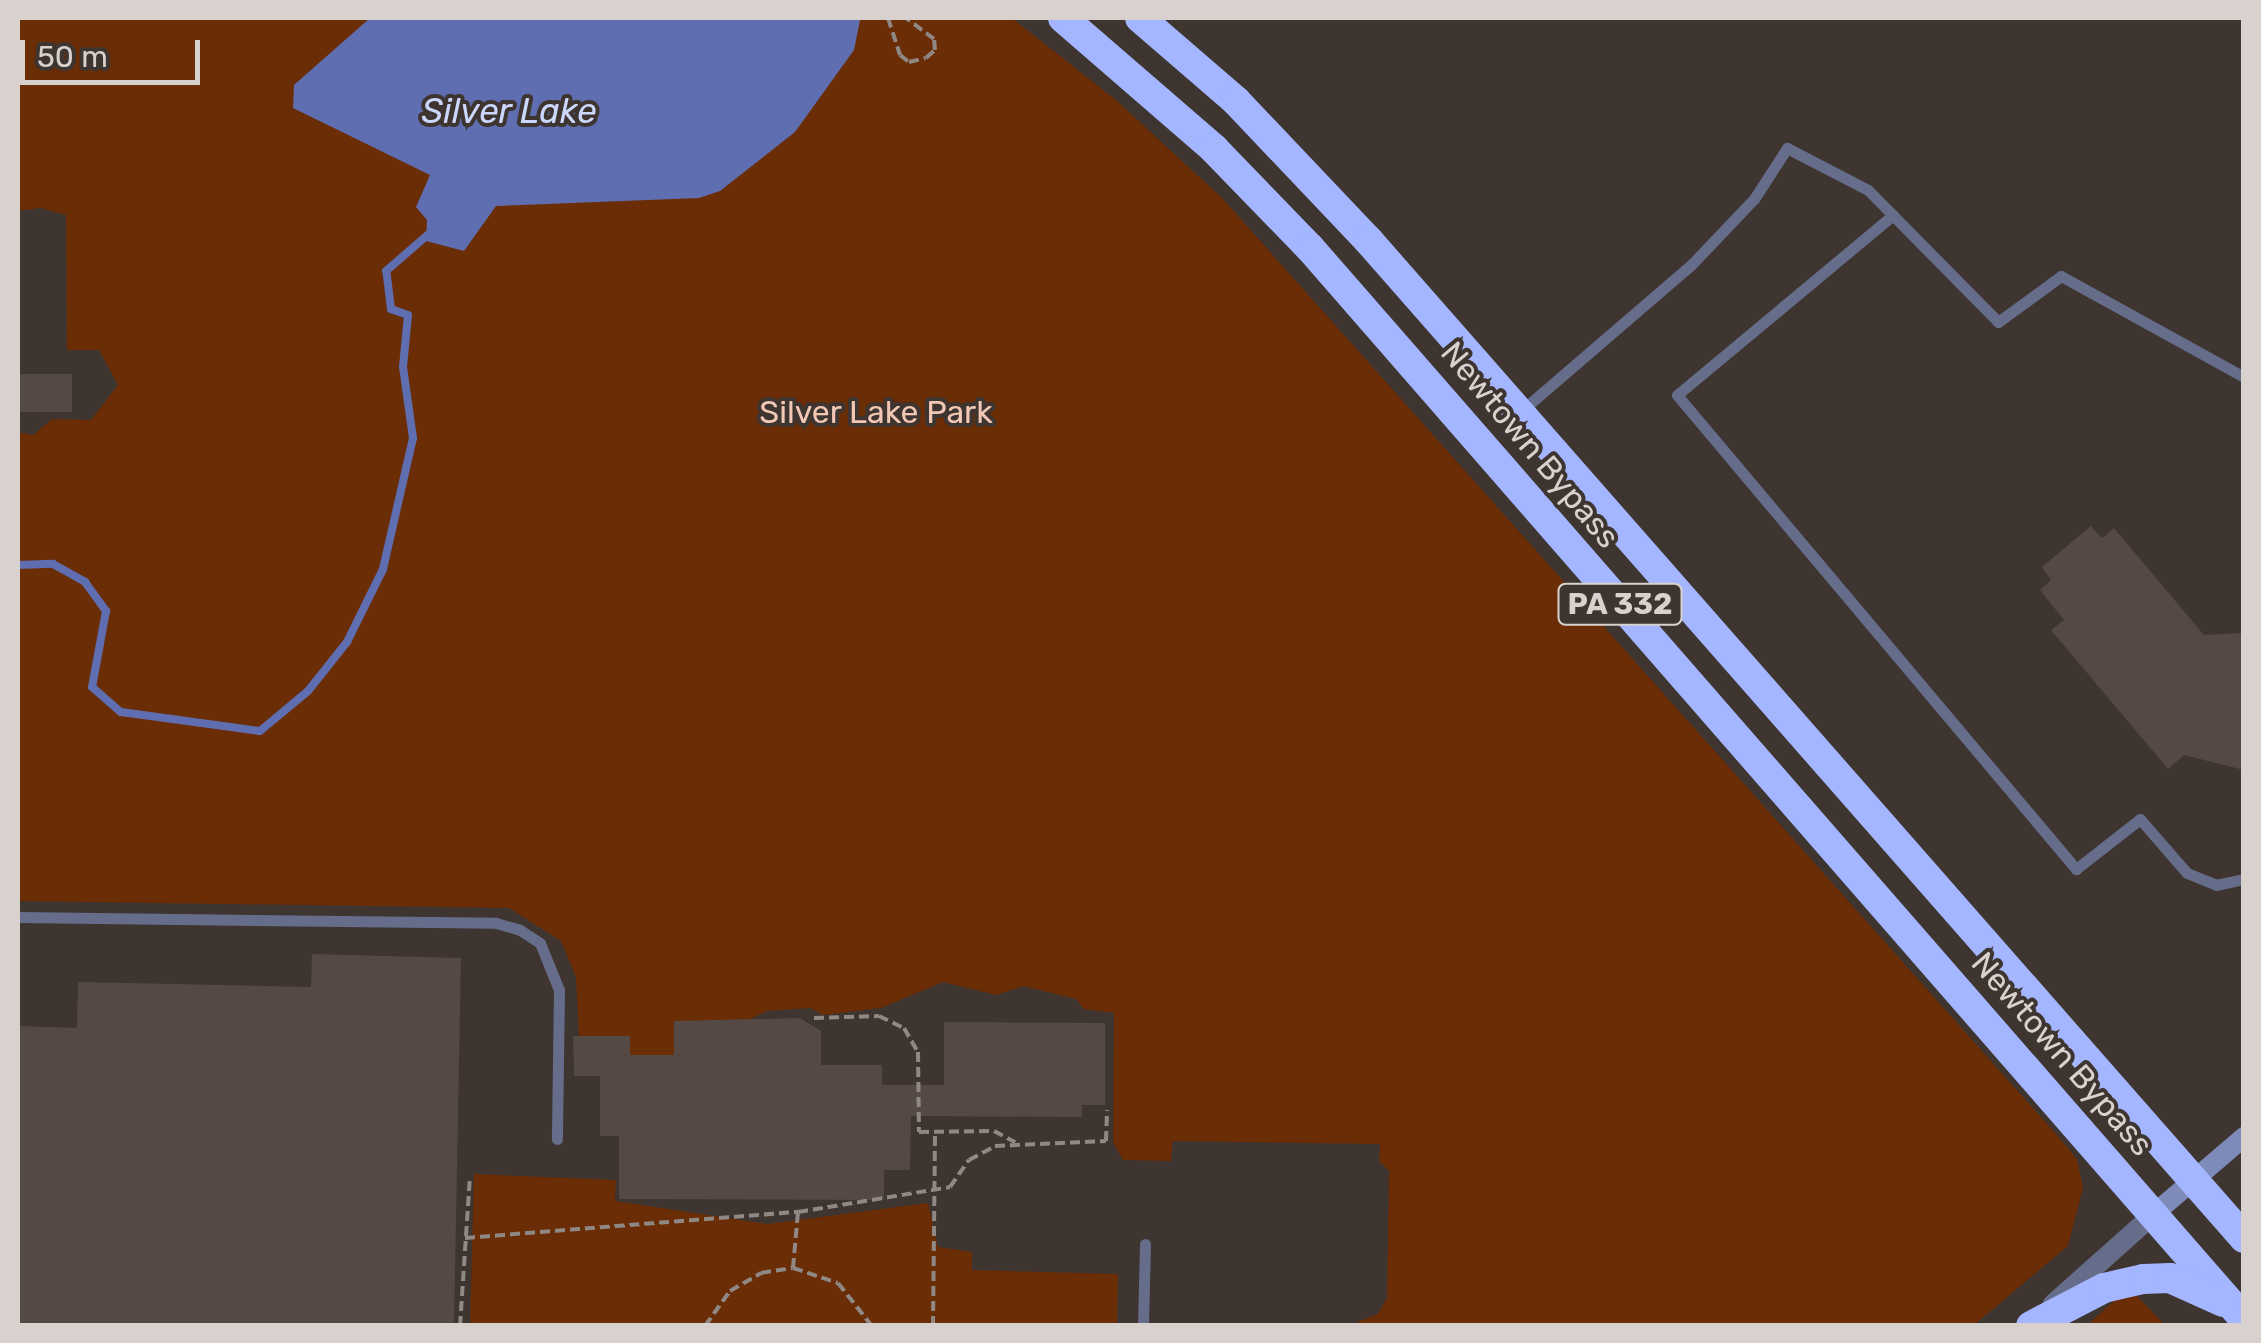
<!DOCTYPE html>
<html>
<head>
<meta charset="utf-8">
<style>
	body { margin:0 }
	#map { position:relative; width:2261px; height:1343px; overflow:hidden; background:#3e3430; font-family:Rubik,sans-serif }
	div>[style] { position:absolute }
	.green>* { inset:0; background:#6a2d06 }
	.water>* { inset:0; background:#5f6eb1 }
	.stream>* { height:8px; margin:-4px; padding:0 4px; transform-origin:4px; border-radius:4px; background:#5f6eb1 }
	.building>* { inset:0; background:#544944; transform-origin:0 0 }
	.path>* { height:4px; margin-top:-2px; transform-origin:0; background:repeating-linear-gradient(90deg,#908884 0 10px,transparent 0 15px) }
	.lane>* { height:11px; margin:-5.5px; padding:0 5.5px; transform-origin:5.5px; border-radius:5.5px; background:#656d8b }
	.street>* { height:20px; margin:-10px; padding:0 10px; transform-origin:10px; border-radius:10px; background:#656d8b }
	.secondary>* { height:20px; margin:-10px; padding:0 10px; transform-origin:10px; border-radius:10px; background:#7e8bba }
	.highway>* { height:30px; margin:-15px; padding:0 15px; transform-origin:15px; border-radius:15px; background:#a3b6ff }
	span { translate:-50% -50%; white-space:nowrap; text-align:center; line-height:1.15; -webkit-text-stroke:8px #3e3430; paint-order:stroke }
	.shield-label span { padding:2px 8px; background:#3e3430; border:2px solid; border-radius:8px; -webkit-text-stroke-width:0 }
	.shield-label { font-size:30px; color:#d8d1ce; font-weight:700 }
	.park-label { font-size:32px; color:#f2c8b4 }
	.street-label { font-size:32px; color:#d8d1ce }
	.water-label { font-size:35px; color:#ccd7fe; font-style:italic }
	.frame { position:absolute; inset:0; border:20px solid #d8d1ce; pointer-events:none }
	.scale { position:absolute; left:20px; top:40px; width:180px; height:45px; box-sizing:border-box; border:5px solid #d8d1ce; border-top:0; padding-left:12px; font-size:30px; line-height:35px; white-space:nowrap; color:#d8d1ce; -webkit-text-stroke:8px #3e3430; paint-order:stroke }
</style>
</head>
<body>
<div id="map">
	<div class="green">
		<i style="clip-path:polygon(18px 18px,1012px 18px,1116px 100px,1222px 198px,2056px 1134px,2077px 1159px,2083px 1188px,2068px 1246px,1974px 1325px,1350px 1325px,1378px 1314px,1387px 1298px,1389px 1171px,1379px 1161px,1380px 1144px,1173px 1141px,1171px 1161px,1123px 1160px,1113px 1142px,1114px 1013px,1084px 1009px,1076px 999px,1023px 986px,996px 995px,943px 982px,881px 1008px,823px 1015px,810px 1008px,767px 1011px,675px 1055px,630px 1055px,630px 1036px,579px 1036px,576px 977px,561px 941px,509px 908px,18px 901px,18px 432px,33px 435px,52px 419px,91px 420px,118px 385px,99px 350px,67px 350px,66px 215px,41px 208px,18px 211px)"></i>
		<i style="clip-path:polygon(474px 1174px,616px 1180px,615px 1201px,767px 1224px,928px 1203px,938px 1247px,972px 1252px,972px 1270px,1118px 1274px,1117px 1325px,470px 1325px)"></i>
		<i style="clip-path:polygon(2135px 1294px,2165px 1325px,2086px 1326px,2115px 1300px)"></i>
	</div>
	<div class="water">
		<i style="clip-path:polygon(370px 18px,860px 18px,860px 20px,854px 50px,795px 132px,720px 191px,699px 198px,496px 206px,464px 251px,426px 241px,427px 220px,416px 207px,430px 175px,293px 108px,294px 85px)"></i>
	</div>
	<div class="stream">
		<i style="left:18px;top:565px;width:35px;rotate:-2deg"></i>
		<i style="left:53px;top:564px;width:37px;rotate:29deg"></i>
		<i style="left:85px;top:582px;width:36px;rotate:54deg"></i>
		<i style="left:106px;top:611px;width:77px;rotate:100.4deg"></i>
		<i style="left:92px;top:687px;width:38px;rotate:41deg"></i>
		<i style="left:121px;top:712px;width:140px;rotate:7.8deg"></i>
		<i style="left:260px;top:731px;width:62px;rotate:-39.8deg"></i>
		<i style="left:308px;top:691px;width:63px;rotate:-51.5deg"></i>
		<i style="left:347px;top:642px;width:81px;rotate:-63.7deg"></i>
		<i style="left:383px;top:569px;width:134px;rotate:-77.1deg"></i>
		<i style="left:413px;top:438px;width:72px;rotate:-98deg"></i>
		<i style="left:403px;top:367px;width:52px;rotate:-84.5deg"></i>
		<i style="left:408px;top:315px;width:18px;rotate:-161deg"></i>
		<i style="left:391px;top:309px;width:38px;rotate:-97deg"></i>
		<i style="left:386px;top:271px;width:60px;rotate:-40.9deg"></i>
	</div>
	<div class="building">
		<i style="left:18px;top:374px;width:54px;height:38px"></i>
		<i style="clip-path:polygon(2091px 526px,2102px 538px,2114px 528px,2204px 635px,2244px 633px,2244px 770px,2184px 755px,2168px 769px,2051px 630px,2064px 620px,2040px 590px,2051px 580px,2042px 567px)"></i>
		<i style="clip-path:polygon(312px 954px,461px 958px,454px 1326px,18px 1326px,18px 1026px,77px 1028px,78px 982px,311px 987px)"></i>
		<i style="clip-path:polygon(800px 1018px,821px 1031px,821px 1065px,882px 1065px,882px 1085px,944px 1085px,944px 1022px,1105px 1023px,1105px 1105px,1082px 1105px,1082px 1117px,911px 1116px,910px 1170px,884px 1170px,884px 1200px,619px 1199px,619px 1136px,600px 1136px,600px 1076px,574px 1076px,573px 1036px,630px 1036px,630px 1055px,674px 1055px,674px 1021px)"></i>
	</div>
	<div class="path">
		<i style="left:888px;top:18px;width:39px;rotate:72deg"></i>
		<i style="left:900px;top:55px;width:11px;rotate:38deg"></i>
		<i style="left:909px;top:62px;width:17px;rotate:-13deg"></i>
		<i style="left:926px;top:58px;width:12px;rotate:-42deg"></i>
		<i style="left:935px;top:50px;width:11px;rotate:-95deg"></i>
		<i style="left:934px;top:39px;width:35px;rotate:-143deg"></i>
		<i style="left:814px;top:1018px;width:65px;rotate:-1.8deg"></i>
		<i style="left:879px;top:1016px;width:28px;rotate:26deg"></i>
		<i style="left:904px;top:1028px;width:28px;rotate:60deg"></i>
		<i style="left:918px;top:1052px;width:80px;rotate:89.3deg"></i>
		<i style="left:919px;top:1132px;width:75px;rotate:-0.8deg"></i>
		<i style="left:994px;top:1131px;width:24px;rotate:28deg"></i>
		<i style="left:465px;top:1238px;width:334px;rotate:-4.5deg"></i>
		<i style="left:798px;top:1212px;width:154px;rotate:-9.3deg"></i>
		<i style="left:950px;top:1187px;width:33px;rotate:-55deg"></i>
		<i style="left:969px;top:1160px;width:30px;rotate:-28deg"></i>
		<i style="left:995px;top:1146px;width:111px;rotate:-2.6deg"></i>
		<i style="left:1106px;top:1141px;width:31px;rotate:-88deg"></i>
		<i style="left:793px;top:1268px;width:47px;rotate:18.4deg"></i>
		<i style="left:838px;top:1283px;width:55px;rotate:51.7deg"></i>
		<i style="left:460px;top:1326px;width:150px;rotate:-86.2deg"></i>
		<i style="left:705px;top:1326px;width:43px;rotate:-54.5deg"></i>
		<i style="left:730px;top:1291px;width:36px;rotate:-30deg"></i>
		<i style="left:761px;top:1273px;width:32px;rotate:-9deg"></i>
		<i style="left:793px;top:1268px;width:56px;rotate:-84.9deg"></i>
		<i style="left:933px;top:1326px;width:194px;rotate:-89.4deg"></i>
	</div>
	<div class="lane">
		<i style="left:1893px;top:215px;width:281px;rotate:140.2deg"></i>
		<i style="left:1677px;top:395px;width:620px;rotate:49.91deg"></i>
		<i style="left:2076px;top:869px;width:81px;rotate:-38deg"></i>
		<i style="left:2140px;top:819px;width:72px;rotate:49deg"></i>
		<i style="left:2187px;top:873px;width:31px;rotate:22deg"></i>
		<i style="left:2216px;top:885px;width:29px;rotate:-12deg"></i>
		<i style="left:1520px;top:412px;width:227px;rotate:-40.7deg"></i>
		<i style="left:1692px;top:264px;width:90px;rotate:-46.4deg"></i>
		<i style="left:1754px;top:199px;width:61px;rotate:-57.1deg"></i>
		<i style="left:1787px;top:148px;width:91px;rotate:27.4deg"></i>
		<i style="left:1868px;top:190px;width:185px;rotate:45.4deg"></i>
		<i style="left:1998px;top:322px;width:78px;rotate:-36.1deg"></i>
		<i style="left:2061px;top:276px;width:209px;rotate:28.9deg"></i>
		<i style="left:18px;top:917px;width:478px;rotate:0.7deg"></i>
		<i style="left:496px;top:923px;width:25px;rotate:16deg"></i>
		<i style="left:520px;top:930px;width:24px;rotate:33deg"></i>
		<i style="left:540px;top:943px;width:51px;rotate:68deg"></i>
		<i style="left:559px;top:990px;width:149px;rotate:90.8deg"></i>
		<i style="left:1143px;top:1326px;width:82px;rotate:-88.6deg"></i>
	</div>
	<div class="street">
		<i style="left:2053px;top:1304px;width:137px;rotate:-41.7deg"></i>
	</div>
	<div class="secondary">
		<i style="left:2155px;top:1213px;width:117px;rotate:-40.5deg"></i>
	</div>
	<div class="highway">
		<i style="left:1063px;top:18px;width:200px;rotate:40.9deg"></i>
		<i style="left:1214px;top:149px;width:138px;rotate:45.9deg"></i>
		<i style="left:1310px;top:248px;width:1421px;rotate:48.91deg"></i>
		<i style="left:1140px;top:18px;width:127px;rotate:40.8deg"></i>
		<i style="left:1236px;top:101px;width:192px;rotate:46.5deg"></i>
		<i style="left:1368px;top:240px;width:1328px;rotate:48.72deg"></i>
		<i style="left:2031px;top:1326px;width:82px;rotate:-27.5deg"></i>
		<i style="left:2104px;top:1288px;width:40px;rotate:-13deg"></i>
		<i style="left:2143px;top:1279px;width:27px;rotate:-2deg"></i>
		<i style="left:2170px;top:1278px;width:58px;rotate:24.4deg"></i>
	</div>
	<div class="shield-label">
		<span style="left:1620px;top:604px">PA 332</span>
	</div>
	<div class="park-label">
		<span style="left:876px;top:412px">Silver Lake Park</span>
	</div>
	<div class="street-label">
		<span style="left:1530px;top:445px;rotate:50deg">Newtown Bypass</span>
		<span style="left:2062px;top:1054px;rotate:49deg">Newtown Bypass</span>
	</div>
	<div class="water-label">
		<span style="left:509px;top:111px">Silver Lake</span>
	</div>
	<div class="frame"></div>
	<div class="scale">50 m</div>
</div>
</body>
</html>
